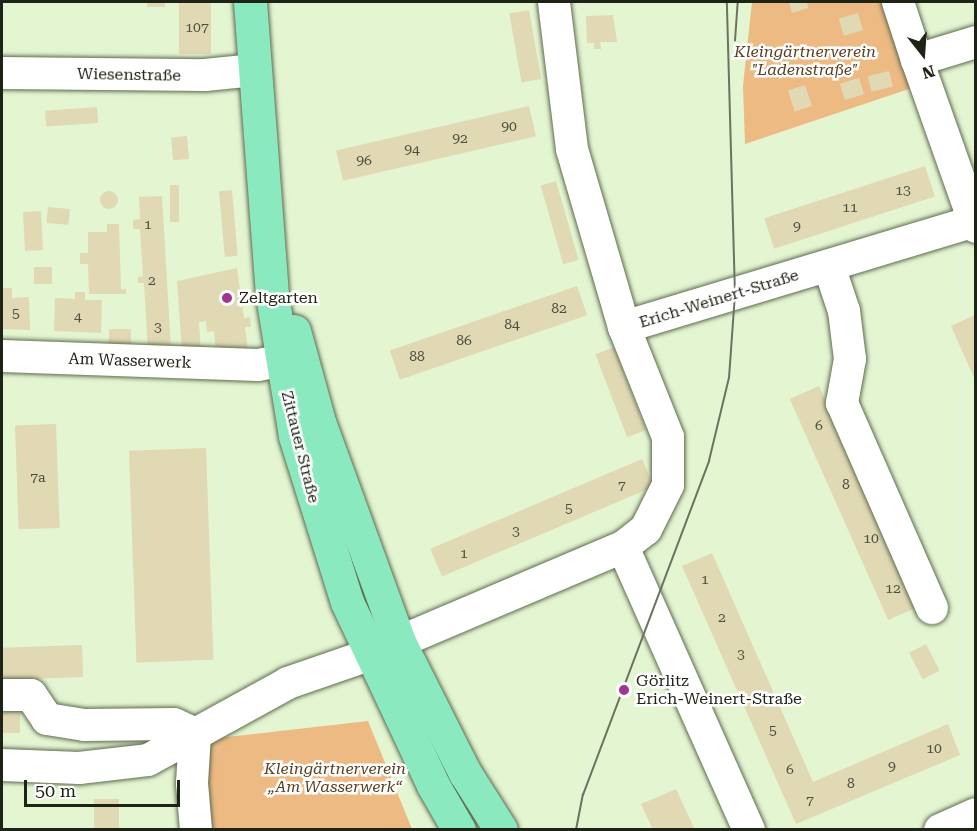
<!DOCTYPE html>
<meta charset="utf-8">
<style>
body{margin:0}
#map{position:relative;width:977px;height:831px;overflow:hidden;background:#e4f5d2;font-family:"Roboto Serif",serif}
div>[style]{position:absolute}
.green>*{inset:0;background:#edba84}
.building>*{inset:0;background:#e0d9b4;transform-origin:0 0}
.round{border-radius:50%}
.roads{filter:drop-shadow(0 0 2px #5e6c4e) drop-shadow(0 0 2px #5e6c4e)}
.minor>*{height:32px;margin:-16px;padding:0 16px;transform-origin:16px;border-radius:16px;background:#fff}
.major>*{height:33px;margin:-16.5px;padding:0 16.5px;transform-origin:16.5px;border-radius:16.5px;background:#8be9c0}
.tram>*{height:1.5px;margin:-0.75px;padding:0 0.75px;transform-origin:0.75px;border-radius:0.75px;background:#6a745f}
.dots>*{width:16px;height:16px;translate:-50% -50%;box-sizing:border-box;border:3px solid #fff;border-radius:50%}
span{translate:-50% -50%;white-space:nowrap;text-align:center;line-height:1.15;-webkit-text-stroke:5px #fff;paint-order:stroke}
.number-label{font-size:14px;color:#4e503e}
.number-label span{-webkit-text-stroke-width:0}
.park-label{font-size:16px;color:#5b3f1f;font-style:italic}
.street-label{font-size:16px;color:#1d2316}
.poi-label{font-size:16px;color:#1d2316}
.left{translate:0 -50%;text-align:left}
.frame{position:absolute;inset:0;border:3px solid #1d2316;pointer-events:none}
.north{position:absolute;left:893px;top:24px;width:60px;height:60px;-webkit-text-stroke:4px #fff;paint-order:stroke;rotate:163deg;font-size:16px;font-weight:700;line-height:24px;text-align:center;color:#1d2316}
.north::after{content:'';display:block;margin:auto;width:21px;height:27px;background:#1d2316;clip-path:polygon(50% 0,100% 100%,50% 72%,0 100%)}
.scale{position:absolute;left:24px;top:780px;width:156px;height:27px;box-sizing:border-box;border:3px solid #1d2316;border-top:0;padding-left:8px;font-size:18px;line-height:21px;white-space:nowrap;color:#1d2316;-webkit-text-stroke:4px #fff;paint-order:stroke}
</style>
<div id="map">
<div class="green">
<i style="clip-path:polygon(752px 2px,883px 2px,912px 88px,745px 144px,743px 86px)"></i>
<i style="clip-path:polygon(368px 721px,412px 829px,204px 829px,199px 758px,218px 738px)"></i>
</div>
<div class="building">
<i style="left:147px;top:2px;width:18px;height:5px"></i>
<i style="left:179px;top:2px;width:32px;height:52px"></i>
<i style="clip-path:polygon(789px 2px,807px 2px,808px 8px,792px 13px)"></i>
<i style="left:529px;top:10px;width:70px;height:20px;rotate:80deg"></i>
<i style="left:858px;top:13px;width:18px;height:20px;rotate:74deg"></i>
<i style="clip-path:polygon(613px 15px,617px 42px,600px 42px,601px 49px,594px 49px,594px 43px,587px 43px,586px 16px)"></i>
<i style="left:889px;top:71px;width:16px;height:22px;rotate:76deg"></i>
<i style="left:859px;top:78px;width:17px;height:20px;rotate:73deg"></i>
<i style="left:805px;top:85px;width:22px;height:18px;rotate:72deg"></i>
<i style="left:529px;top:106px;width:31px;height:198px;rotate:77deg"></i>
<i style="left:97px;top:107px;width:16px;height:52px;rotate:86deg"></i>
<i style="left:187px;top:136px;width:23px;height:16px;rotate:85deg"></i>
<i style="left:925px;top:166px;width:32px;height:169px;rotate:72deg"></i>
<i style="left:556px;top:181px;width:82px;height:16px;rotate:74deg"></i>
<i style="left:170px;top:185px;width:9px;height:37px"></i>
<i style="left:232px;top:190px;width:66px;height:13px;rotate:85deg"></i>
<i class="round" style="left:100px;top:191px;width:18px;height:18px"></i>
<i style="clip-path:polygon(162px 196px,171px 349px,148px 350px,144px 283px,138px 283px,138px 277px,143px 276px,140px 229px,133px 229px,133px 220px,140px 219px,139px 197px)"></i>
<i style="left:48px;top:207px;width:22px;height:16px;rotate:5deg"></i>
<i style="left:41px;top:211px;width:39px;height:18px;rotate:87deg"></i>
<i style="clip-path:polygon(107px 224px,119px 224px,121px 289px,126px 289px,126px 294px,89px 294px,88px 264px,80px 264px,80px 253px,88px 253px,88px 232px,107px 232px)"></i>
<i style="left:34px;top:267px;width:18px;height:17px"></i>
<i style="clip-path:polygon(237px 268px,244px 318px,250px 317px,251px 327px,245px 327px,248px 351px,216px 354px,214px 331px,207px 332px,206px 321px,199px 322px,201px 352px,182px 352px,177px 281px)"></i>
<i style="left:577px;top:286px;width:31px;height:198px;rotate:71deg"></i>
<i style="clip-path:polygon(2px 288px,12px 288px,12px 298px,29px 297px,30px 330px,2px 329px)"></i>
<i style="clip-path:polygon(75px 292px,85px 292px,85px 300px,102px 300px,101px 333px,54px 331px,55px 298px,75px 299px)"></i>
<i style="clip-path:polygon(975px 315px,975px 380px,951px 326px)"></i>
<i style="left:131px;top:329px;width:21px;height:22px;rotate:90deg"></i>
<i style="left:614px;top:347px;width:89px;height:20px;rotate:69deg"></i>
<i style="left:819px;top:386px;width:242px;height:32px;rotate:66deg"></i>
<i style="left:56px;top:424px;width:104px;height:41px;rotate:88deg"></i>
<i style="left:206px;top:448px;width:212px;height:77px;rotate:88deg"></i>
<i style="left:642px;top:459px;width:30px;height:230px;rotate:67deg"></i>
<i style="clip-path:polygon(712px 553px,813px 782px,948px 724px,960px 755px,796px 824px,682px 566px)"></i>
<i style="left:926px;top:644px;width:30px;height:19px;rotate:63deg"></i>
<i style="left:82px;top:645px;width:32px;height:80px;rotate:88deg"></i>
<i style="left:2px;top:707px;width:18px;height:26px"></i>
<i style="clip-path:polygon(676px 789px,695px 830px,653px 830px,641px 804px)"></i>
<i style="left:94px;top:799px;width:25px;height:29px"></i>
</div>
<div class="roads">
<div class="minor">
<i style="left:898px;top:2px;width:61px;rotate:71.9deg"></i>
<i style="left:976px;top:42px;width:62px;rotate:163deg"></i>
<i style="left:917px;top:60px;width:177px;rotate:70.5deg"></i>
<i style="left:2px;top:73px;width:203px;rotate:0.6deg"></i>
<i style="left:205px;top:75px;width:50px;rotate:-5.7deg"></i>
<i style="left:829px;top:266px;width:47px;rotate:71.6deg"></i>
<i style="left:844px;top:311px;width:48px;rotate:82.9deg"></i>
<i style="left:850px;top:359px;width:45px;rotate:100.3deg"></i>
<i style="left:842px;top:403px;width:224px;rotate:66.3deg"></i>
<i style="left:624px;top:327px;width:368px;rotate:-16.8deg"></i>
<i style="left:2px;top:356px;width:256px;rotate:2deg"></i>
<i style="left:258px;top:365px;width:44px;rotate:-10.5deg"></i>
<i style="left:623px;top:547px;width:310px;rotate:66deg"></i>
<i style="left:399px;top:642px;width:243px;rotate:-23deg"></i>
<i style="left:623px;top:547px;width:29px;rotate:-38deg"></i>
<i style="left:646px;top:529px;width:49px;rotate:-63.4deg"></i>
<i style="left:668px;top:485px;width:48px;rotate:-90deg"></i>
<i style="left:668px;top:437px;width:118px;rotate:-111.8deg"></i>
<i style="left:624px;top:327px;width:185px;rotate:-106.3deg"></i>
<i style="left:572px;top:149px;width:148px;rotate:-97deg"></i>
<i style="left:2px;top:695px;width:29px"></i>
<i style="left:31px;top:695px;width:29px;rotate:56deg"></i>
<i style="left:47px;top:719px;width:38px;rotate:9deg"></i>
<i style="left:85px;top:725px;width:89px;rotate:-0.6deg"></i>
<i style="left:174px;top:724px;width:23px;rotate:25deg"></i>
<i style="left:195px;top:734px;width:49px;rotate:93.5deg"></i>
<i style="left:192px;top:783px;width:47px;rotate:85.1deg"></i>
<i style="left:2px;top:765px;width:77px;rotate:2.2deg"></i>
<i style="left:79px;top:768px;width:69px;rotate:-6.6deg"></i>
<i style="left:148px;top:760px;width:160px;rotate:-28.8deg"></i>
<i style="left:288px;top:683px;width:86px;rotate:-19.1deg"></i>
<i style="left:940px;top:830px;width:39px;rotate:-24deg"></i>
</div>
<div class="major">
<i style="left:250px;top:2px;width:294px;rotate:85.7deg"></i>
<i style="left:272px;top:295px;width:143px;rotate:80.7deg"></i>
<i style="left:295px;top:436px;width:174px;rotate:72.6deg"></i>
<i style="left:347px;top:602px;width:202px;rotate:64.8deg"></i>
<i style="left:433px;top:785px;width:52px;rotate:60deg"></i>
<i style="left:294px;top:331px;width:94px;rotate:74.6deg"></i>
<i style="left:319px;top:422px;width:234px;rotate:70deg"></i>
<i style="left:399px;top:642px;width:147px;rotate:63.3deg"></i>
<i style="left:465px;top:773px;width:67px;rotate:57.7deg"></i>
</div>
</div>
<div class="tram">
<i style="left:735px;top:41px;width:39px;rotate:-86deg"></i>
<i style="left:576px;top:830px;width:36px;rotate:-79deg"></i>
<i style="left:583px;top:795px;width:357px;rotate:-69.3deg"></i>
<i style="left:709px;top:461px;width:85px;rotate:-76.5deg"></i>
<i style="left:729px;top:378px;width:83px;rotate:-85.9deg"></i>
<i style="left:735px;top:295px;width:293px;rotate:-91.6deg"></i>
</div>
<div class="dots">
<i style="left:227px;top:298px;background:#a33390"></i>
<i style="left:624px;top:690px;background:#a33390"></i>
</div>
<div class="number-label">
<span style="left:197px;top:27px">107</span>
<span style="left:509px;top:126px">90</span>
<span style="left:460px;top:138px">92</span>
<span style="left:412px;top:149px">94</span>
<span style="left:364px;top:160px">96</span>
<span style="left:903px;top:190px">13</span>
<span style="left:850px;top:207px">11</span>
<span style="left:148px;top:224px">1</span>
<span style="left:797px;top:226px">9</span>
<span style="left:152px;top:280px">2</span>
<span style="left:559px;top:308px">82</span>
<span style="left:16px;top:313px">5</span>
<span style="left:78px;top:316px">4</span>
<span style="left:512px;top:324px">84</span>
<span style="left:158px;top:327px">3</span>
<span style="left:464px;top:340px">86</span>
<span style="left:417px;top:356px">88</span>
<span style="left:819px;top:425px">6</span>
<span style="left:38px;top:477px">7a</span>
<span style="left:846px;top:484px">8</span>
<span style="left:622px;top:485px">7</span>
<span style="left:569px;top:508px">5</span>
<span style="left:516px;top:531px">3</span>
<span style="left:871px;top:538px">10</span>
<span style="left:464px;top:553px">1</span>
<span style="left:705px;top:579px">1</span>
<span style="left:893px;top:588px">12</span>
<span style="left:722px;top:617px">2</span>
<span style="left:741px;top:654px">3</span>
<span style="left:773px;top:730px">5</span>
<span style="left:934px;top:748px">10</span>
<span style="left:892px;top:766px">9</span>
<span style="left:790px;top:769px">6</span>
<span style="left:851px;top:783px">8</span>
<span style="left:810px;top:800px">7</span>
</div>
<div class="park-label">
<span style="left:805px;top:61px">Kleingärtnerverein<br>"Ladenstraße"</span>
<span style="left:335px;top:778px">Kleingärtnerverein<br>„Am Wasserwerk“</span>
</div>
<div class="street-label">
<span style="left:129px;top:75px;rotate:1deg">Wiesenstraße</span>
<span style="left:719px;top:299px;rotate:-17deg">Erich-Weinert-Straße</span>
<span style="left:130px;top:361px;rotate:2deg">Am Wasserwerk</span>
<span style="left:300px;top:447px;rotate:76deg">Zittauer Straße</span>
</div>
<div class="poi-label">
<span class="left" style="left:239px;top:298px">Zeltgarten</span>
<span class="left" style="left:636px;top:690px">Görlitz<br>Erich-Weinert-Straße</span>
</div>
<div class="frame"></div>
<div class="north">N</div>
<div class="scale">50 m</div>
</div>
